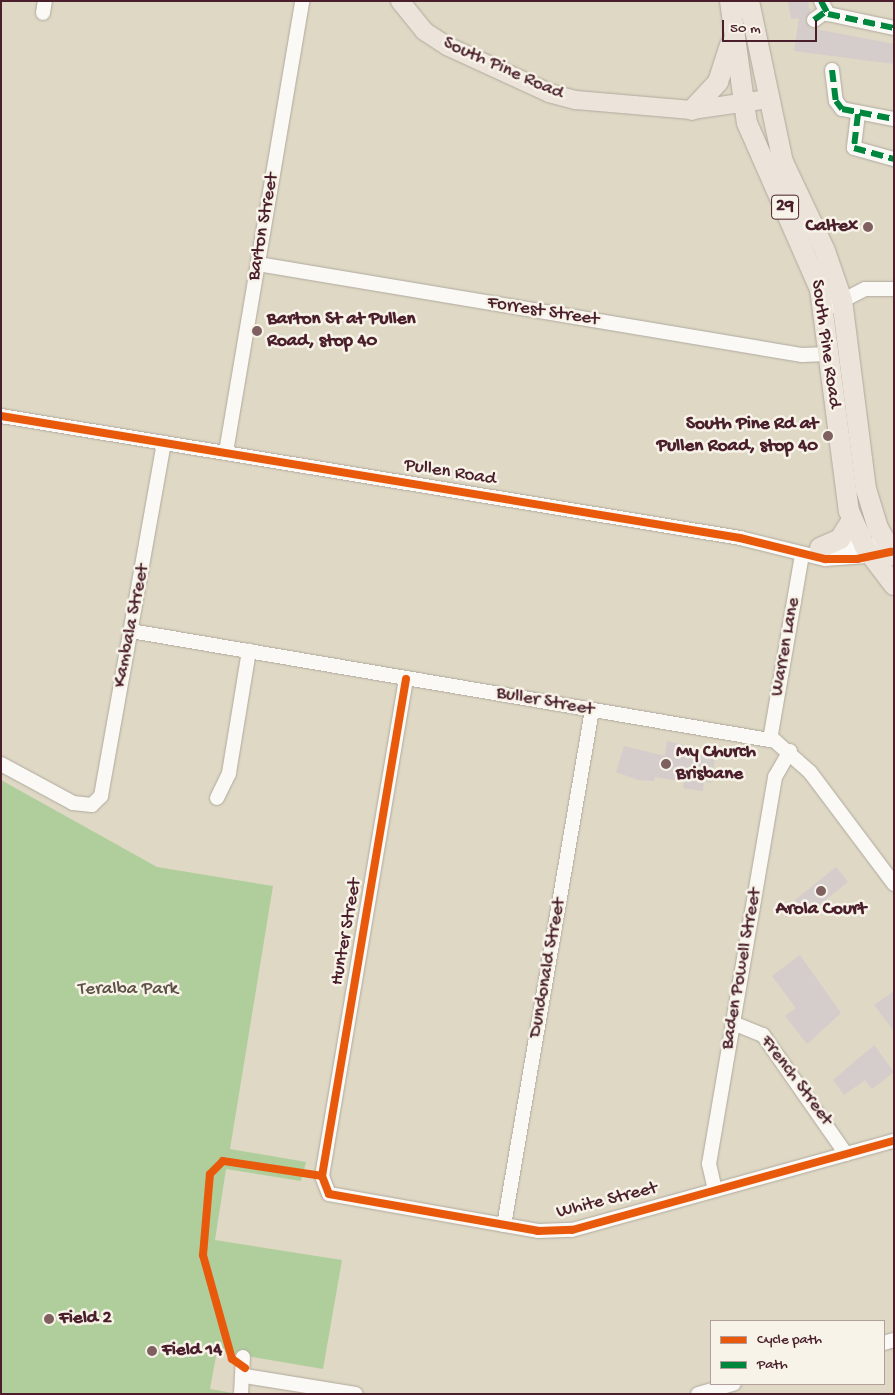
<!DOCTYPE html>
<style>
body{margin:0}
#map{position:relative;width:895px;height:1395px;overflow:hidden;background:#ded8c4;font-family:"Gochi Hand",sans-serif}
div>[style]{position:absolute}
.green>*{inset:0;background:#b0ce9b}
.building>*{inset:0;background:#d5cccc;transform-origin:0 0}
.roads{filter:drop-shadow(0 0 1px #b1a99e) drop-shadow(0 0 1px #b1a99e)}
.minor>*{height:14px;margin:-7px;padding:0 7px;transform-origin:7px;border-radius:7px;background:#faf9f6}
.major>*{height:18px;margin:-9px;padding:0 9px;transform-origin:9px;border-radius:9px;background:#ece4da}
.highway>*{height:20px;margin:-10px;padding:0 10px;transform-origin:10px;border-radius:10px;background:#ece4da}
.quiet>*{height:6px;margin-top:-3px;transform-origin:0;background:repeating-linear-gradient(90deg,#00873e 0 12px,transparent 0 18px)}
.cycleway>*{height:8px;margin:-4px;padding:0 4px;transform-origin:4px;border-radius:4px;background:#e8590c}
.dots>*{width:14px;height:14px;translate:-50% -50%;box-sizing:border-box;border:2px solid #f7f3e8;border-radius:50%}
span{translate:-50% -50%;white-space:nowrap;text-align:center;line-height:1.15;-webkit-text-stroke:5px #f7f3e8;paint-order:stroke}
.shield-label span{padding:1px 4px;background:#f7f3e8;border:1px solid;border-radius:4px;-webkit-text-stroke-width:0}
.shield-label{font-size:18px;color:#4a1f2b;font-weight:700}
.street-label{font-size:19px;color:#4a1f2b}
.poi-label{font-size:19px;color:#4a1f2b;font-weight:700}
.right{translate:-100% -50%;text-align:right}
.left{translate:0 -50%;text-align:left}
.park-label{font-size:19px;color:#5d5143}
.frame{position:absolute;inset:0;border:2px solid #4a1f2b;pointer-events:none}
.legend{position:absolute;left:710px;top:1320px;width:175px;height:65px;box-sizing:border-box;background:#f7f3e8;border:1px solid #b29e9c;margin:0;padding:6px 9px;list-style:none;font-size:15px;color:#4a1f2b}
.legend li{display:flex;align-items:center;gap:10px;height:25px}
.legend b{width:25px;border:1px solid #b29e9c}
.scale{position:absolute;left:722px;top:20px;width:95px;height:22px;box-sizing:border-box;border:2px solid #4a1f2b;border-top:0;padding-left:6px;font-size:15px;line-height:18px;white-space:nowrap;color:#4a1f2b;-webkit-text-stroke:4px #f7f3e8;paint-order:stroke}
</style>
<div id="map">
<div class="green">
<i style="clip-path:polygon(1px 780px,157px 867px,273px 886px,230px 1149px,306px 1162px,301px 1181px,226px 1169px,215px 1240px,342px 1260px,323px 1369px,217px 1351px,210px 1389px,238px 1394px,1px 1394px)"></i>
</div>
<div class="building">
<i style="clip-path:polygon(808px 1px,810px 12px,805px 20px,810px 28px,894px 44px,894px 64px,794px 51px,799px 18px,791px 19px,788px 2px)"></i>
<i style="clip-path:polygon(667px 741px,716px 753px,711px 783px,704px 782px,703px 791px,683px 788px,684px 782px,655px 777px,654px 781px,638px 780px,616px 772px,624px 746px,665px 756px)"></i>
<i style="left:836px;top:867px;width:19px;height:54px;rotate:51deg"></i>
<i style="clip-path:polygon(800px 955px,841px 1013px,807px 1044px,785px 1016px,796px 1008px,772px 976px)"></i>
<i style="clip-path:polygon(894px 991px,894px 1031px,874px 1005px)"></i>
<i style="clip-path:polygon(874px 1045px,894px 1072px,872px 1089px,865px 1080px,844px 1095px,833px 1080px)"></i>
</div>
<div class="roads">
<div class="minor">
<i style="left:821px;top:1px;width:15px;rotate:62deg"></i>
<i style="left:828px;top:14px;width:67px;rotate:12deg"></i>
<i style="left:43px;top:13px;width:12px;rotate:-81deg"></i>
<i style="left:814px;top:20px;width:14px;rotate:-36deg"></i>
<i style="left:832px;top:70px;width:31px;rotate:83deg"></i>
<i style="left:836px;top:101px;width:10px;rotate:53deg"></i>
<i style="left:842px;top:109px;width:53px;rotate:10.9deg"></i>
<i style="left:858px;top:114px;width:34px;rotate:97deg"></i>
<i style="left:854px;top:148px;width:41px;rotate:15.4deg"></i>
<i style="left:258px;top:264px;width:552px;rotate:9.5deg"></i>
<i style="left:802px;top:355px;width:26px;rotate:-2deg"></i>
<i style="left:824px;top:310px;width:46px;rotate:-27.1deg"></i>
<i style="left:865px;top:289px;width:29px"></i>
<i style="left:1px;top:416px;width:749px;rotate:9.37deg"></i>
<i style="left:740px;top:538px;width:88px;rotate:13.9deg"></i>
<i style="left:825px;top:559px;width:55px;rotate:-4.2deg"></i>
<i style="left:226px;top:452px;width:457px;rotate:-80.4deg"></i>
<i style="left:821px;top:549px;width:51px;rotate:-4.5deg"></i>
<i style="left:131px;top:631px;width:653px;rotate:9.69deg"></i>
<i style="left:775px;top:741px;width:47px;rotate:41.5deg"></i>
<i style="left:810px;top:772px;width:140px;rotate:53.1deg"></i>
<i style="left:406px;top:679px;width:504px;rotate:99.59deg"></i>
<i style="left:322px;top:1176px;width:19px;rotate:69deg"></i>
<i style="left:329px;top:1194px;width:212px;rotate:10deg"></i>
<i style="left:538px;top:1231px;width:34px;rotate:-2deg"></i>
<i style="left:572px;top:1230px;width:334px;rotate:-15.5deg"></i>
<i style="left:770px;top:740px;width:188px;rotate:-80.2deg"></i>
<i style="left:1px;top:764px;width:82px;rotate:28.4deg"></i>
<i style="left:73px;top:803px;width:19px;rotate:6deg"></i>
<i style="left:92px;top:805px;width:13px;rotate:-45deg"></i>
<i style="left:101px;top:796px;width:359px;rotate:-79.9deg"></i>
<i style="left:217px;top:798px;width:28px;rotate:-64deg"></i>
<i style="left:229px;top:773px;width:124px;rotate:-80.7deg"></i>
<i style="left:733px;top:1023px;width:32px;rotate:22deg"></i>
<i style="left:763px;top:1035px;width:145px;rotate:55.1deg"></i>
<i style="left:715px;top:1190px;width:27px;rotate:-103deg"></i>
<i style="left:709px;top:1164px;width:143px;rotate:-80.3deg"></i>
<i style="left:733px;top:1023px;width:250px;rotate:-80.3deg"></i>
<i style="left:775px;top:777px;width:30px;rotate:-60deg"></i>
<i style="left:504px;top:1225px;width:522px;rotate:-80.3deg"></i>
<i style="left:884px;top:1343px;width:10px;rotate:-17deg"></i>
<i style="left:245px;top:1376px;width:112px;rotate:9.2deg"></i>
<i style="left:241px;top:1394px;width:37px;rotate:-87deg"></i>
<i style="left:698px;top:1394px;width:37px;rotate:-16deg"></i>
</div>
<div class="major">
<i style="left:400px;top:1px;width:38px;rotate:51deg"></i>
<i style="left:424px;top:31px;width:27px;rotate:33deg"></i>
<i style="left:447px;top:46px;width:112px;rotate:24.7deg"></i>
<i style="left:549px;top:93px;width:28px;rotate:15deg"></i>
<i style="left:576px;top:100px;width:116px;rotate:4.9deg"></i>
<i style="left:692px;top:110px;width:77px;rotate:-8.2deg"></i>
</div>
<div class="highway">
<i style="left:730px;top:1px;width:123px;rotate:82.1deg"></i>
<i style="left:747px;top:123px;width:181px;rotate:66.3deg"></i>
<i style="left:820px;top:289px;width:224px;rotate:82.6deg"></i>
<i style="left:849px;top:511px;width:39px;rotate:66deg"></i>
<i style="left:865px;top:547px;width:48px;rotate:52.7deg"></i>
<i style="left:749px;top:1px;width:165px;rotate:78.1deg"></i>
<i style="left:783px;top:162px;width:98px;rotate:64.7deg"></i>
<i style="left:825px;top:251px;width:52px;rotate:70.9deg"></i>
<i style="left:842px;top:300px;width:191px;rotate:82.8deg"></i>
<i style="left:866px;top:489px;width:41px;rotate:72.9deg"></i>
<i style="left:878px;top:528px;width:32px;rotate:60deg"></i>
<i style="left:692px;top:110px;width:38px;rotate:-47deg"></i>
<i style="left:718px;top:82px;width:39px;rotate:-72deg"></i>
<i style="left:820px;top:548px;width:22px;rotate:-24deg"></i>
<i style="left:840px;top:539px;width:22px;rotate:-58deg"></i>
</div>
</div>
<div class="quiet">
<i style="left:821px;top:1px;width:15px;rotate:62deg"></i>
<i style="left:828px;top:14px;width:67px;rotate:12deg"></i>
<i style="left:814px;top:20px;width:14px;rotate:-36deg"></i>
<i style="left:832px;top:70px;width:31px;rotate:83deg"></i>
<i style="left:836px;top:101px;width:10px;rotate:53deg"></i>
<i style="left:842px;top:109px;width:53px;rotate:10.9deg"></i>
<i style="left:858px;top:114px;width:34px;rotate:97deg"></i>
<i style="left:854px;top:148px;width:41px;rotate:15.4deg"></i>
</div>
<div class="cycleway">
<i style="left:1px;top:416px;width:749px;rotate:9.37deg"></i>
<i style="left:740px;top:538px;width:88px;rotate:13.9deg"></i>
<i style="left:825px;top:559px;width:32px"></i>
<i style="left:857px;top:559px;width:35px;rotate:-12deg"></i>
<i style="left:406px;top:679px;width:504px;rotate:99.59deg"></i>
<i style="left:322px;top:1176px;width:19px;rotate:69deg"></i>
<i style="left:329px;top:1194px;width:212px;rotate:10deg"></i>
<i style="left:538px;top:1231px;width:34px;rotate:-2deg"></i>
<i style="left:572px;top:1230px;width:334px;rotate:-15.5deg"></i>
<i style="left:245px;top:1368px;width:16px;rotate:-145deg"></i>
<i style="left:232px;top:1359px;width:108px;rotate:-105.6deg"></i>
<i style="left:203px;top:1255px;width:81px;rotate:-85.1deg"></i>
<i style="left:210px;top:1174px;width:18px;rotate:-45deg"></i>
<i style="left:223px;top:1161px;width:100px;rotate:8.6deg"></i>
</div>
<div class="dots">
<i style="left:868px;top:227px;background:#7e6061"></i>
<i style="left:257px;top:331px;background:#7e6061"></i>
<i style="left:828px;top:436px;background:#7e6061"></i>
<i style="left:666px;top:764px;background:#7e6061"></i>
<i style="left:821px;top:891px;background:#7e6061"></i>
<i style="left:49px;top:1319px;background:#7e6061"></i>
<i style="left:152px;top:1351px;background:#7e6061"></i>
</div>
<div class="shield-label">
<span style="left:785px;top:207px">29</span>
</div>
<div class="street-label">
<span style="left:503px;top:69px;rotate:24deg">South Pine Road</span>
<span style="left:264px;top:227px;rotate:-80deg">Barton Street</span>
<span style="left:543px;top:312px;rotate:9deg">Forrest Street</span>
<span style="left:825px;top:344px;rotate:82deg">South Pine Road</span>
<span style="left:450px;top:473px;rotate:9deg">Pullen Road</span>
<span style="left:132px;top:626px;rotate:-79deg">Kambala Street</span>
<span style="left:786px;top:647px;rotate:-80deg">Warren Lane</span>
<span style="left:545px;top:702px;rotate:10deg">Buller Street</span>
<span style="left:347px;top:932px;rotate:-80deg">Hunter Street</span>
<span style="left:548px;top:968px;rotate:-80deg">Dundonald Street</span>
<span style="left:742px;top:969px;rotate:-80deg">Baden Powell Street</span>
<span style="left:796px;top:1081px;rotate:53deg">French Street</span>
<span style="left:607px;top:1201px;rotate:-14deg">White Street</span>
</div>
<div class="poi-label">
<span class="right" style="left:858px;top:227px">Caltex</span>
<span class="left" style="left:267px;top:331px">Barton St at Pullen<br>Road, stop 40</span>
<span class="right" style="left:818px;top:436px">South Pine Rd at<br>Pullen Road, stop 40</span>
<span class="left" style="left:676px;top:764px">My Church<br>Brisbane</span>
<span style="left:821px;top:910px">Arola Court</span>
<span class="left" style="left:59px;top:1319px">Field 2</span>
<span class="left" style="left:162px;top:1351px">Field 14</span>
</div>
<div class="park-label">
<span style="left:128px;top:990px">Teralba Park</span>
</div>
<div class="frame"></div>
<ul class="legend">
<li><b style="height:6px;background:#e8590c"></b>Cycle path</li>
<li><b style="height:6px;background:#00873e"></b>Path</li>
</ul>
<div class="scale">50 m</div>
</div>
